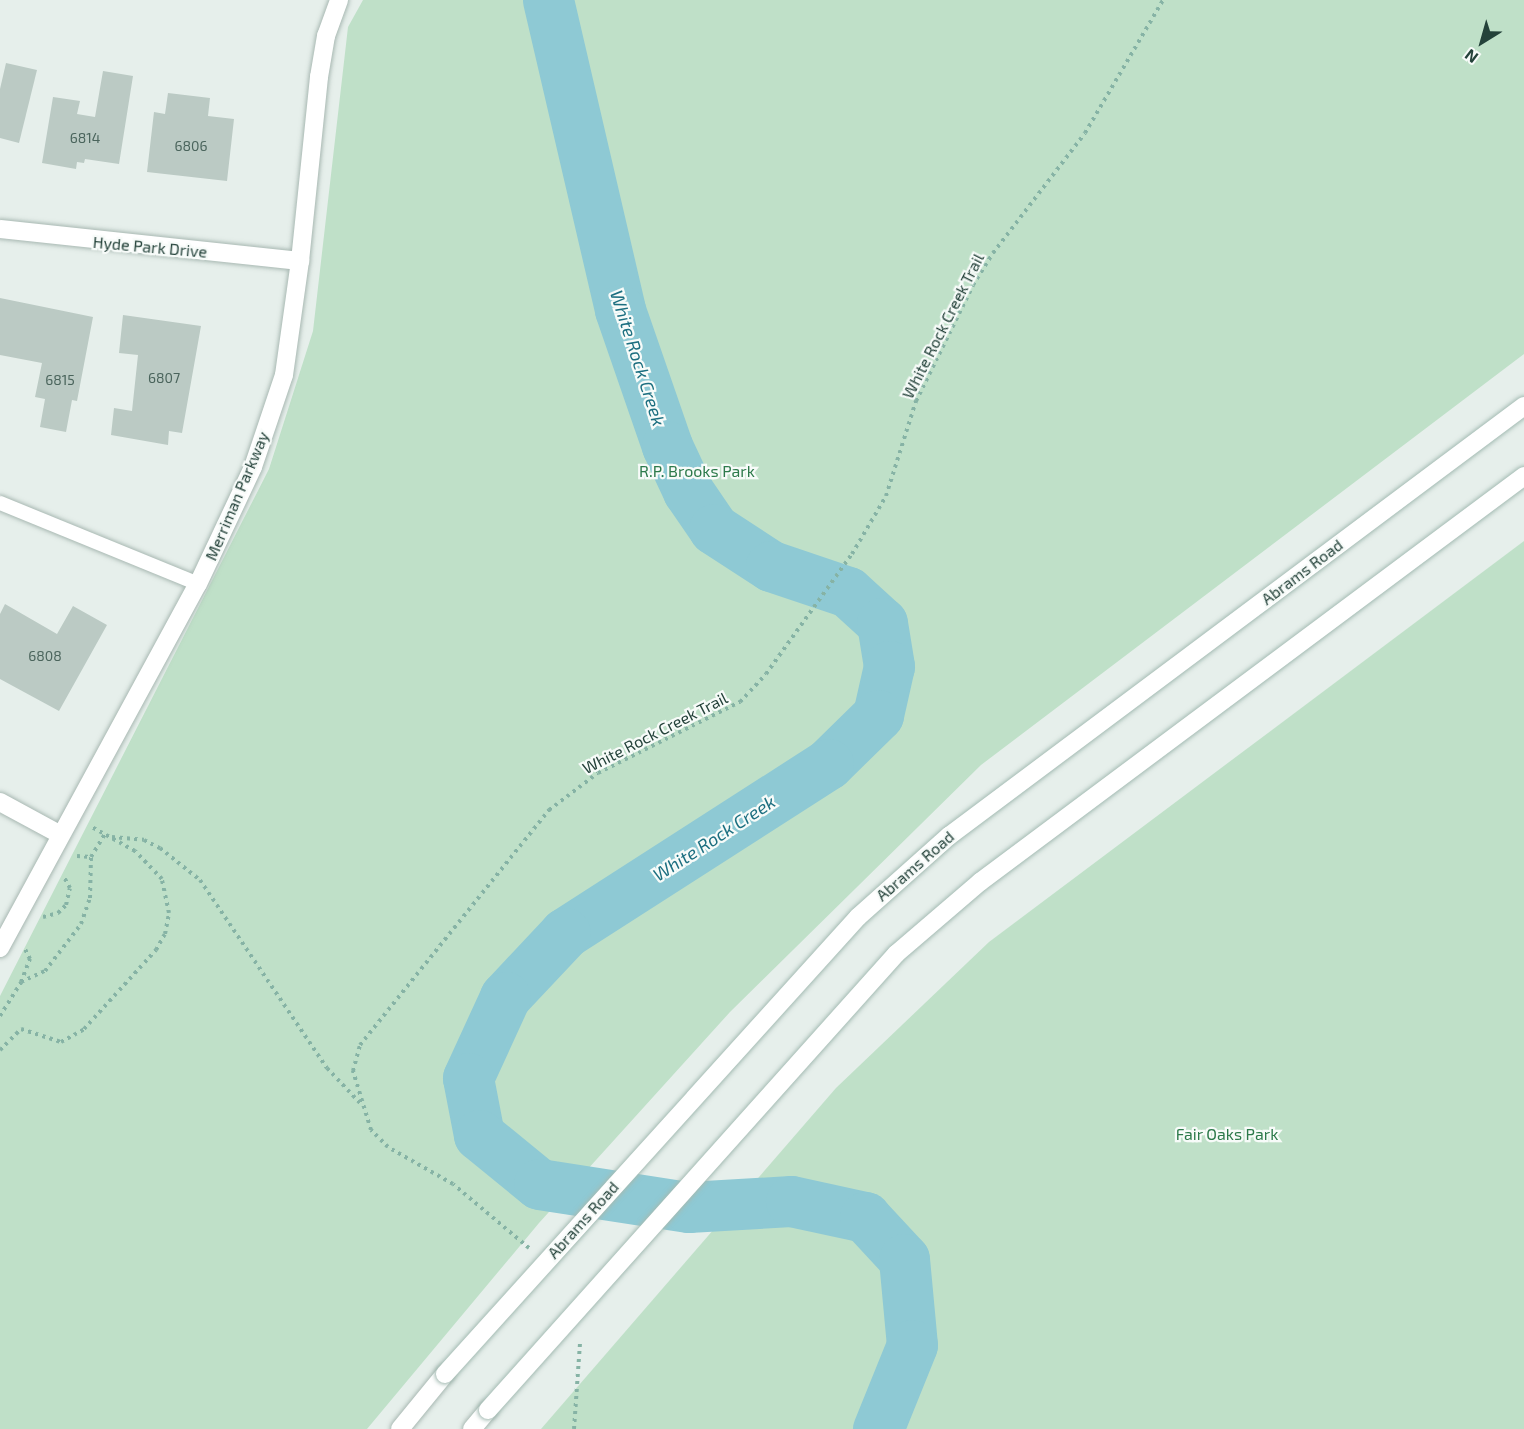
<!DOCTYPE html>
<style>
body{margin:0}
#map{position:relative;width:1524px;height:1429px;overflow:hidden;background:#e6efeb;font-family:"Exo 2",sans-serif}
div>[style]{position:absolute}
.green>*{inset:0;background:#bfe0c8}
.river>*{height:51px;margin:-25.5px;padding:0 25.5px;transform-origin:25.5px;border-radius:25.5px;background:#8ec9d4}
.building>*{inset:0;background:#bbcac4}
.path>*{height:4px;margin-top:-2px;transform-origin:0;background:repeating-linear-gradient(90deg,#86b3a5 0 3px,transparent 0 7.5px)}
.roads{filter:drop-shadow(0 0 2px #a8b8b2) drop-shadow(0 0 2px #a8b8b2)}
.service>*{height:14px;margin:-7px;padding:0 7px;transform-origin:7px;border-radius:7px;background:#fff}
.minor>*{height:18px;margin:-9px;padding:0 9px;transform-origin:9px;border-radius:9px;background:#fff}
.secondary>*{height:18px;margin:-9px;padding:0 9px;transform-origin:9px;border-radius:9px;background:#fff}
.bridges{filter:drop-shadow(0 0 2px #a4bbb3) drop-shadow(0 0 2px #a4bbb3)}
.secondary-bridge>*{height:18px;margin:-9px;padding:0 9px;transform-origin:9px;border-radius:9px;background:#fff}
span{translate:-50% -50%;white-space:nowrap;text-align:center;line-height:1.15;-webkit-text-stroke:4.5px #f7fbf9;paint-order:stroke}
.number-label{font-size:14px;color:#4a645c}
.number-label span{-webkit-text-stroke-width:0}
.street-label{font-size:16px;color:#24423a}
.park-label{font-size:16px;color:#2d7a4b}
.water-label{font-size:18px;color:#1c6f80;font-style:italic}
.north{position:absolute;left:1452px;top:12px;width:60px;height:60px;-webkit-text-stroke:4px #f7fbf9;paint-order:stroke;rotate:217deg;font-size:16px;font-weight:700;line-height:24px;text-align:center;color:#24423a}
.north::after{content:'';display:block;margin:auto;width:21px;height:27px;background:#24423a;clip-path:polygon(50% 0,100% 100%,50% 72%,0 100%)}
</style>
<div id="map">
<div class="green">
<i style="clip-path:polygon(363px 0,1524px 0,1524px 354px,981px 765px,730px 1012px,539px 1223px,367px 1429px,0 1429px,0 996px,269px 469px,313px 331px,348px 27px)"></i>
<i style="clip-path:polygon(1524px 541px,1524px 1429px,541px 1429px,836px 1088px,989px 942px)"></i>
</div>
<div class="river">
<i style="left:548px;top:0;width:318px;rotate:76.9deg"></i>
<i style="left:620px;top:310px;width:144px;rotate:70.9deg"></i>
<i style="left:667px;top:446px;width:50px;rotate:65deg"></i>
<i style="left:688px;top:491px;width:46px;rotate:55.6deg"></i>
<i style="left:714px;top:529px;width:68px;rotate:33deg"></i>
<i style="left:771px;top:566px;width:81px;rotate:18.7deg"></i>
<i style="left:848px;top:592px;width:46px;rotate:42.4deg"></i>
<i style="left:882px;top:623px;width:44px;rotate:80.8deg"></i>
<i style="left:889px;top:666px;width:50px;rotate:102.7deg"></i>
<i style="left:878px;top:715px;width:70px;rotate:135.6deg"></i>
<i style="left:828px;top:764px;width:313px;rotate:147.3deg"></i>
<i style="left:565px;top:933px;width:88px;rotate:133.2deg"></i>
<i style="left:505px;top:997px;width:89px;rotate:114.6deg"></i>
<i style="left:468px;top:1078px;width:58px;rotate:79.1deg"></i>
<i style="left:479px;top:1135px;width:77px;rotate:39.2deg"></i>
<i style="left:539px;top:1184px;width:151px;rotate:8.8deg"></i>
<i style="left:688px;top:1207px;width:103px;rotate:-3.3deg"></i>
<i style="left:791px;top:1201px;width:76px;rotate:12.2deg"></i>
<i style="left:865px;top:1217px;width:57px;rotate:47.1deg"></i>
<i style="left:904px;top:1259px;width:86px;rotate:84.7deg"></i>
<i style="left:912px;top:1345px;width:91px;rotate:112deg"></i>
</div>
<div class="building">
<i style="clip-path:polygon(6px 63px,37px 70px,19px 143px,0 138px,0 89px)"></i>
<i style="clip-path:polygon(103px 71px,133px 76px,119px 164px,85px 159px,84px 163px,77px 162px,76px 169px,42px 163px,53px 97px,80px 101px,77px 114px,95px 117px)"></i>
<i style="clip-path:polygon(168px 93px,210px 98px,208px 116px,234px 119px,227px 181px,147px 172px,154px 112px,165px 114px)"></i>
<i style="clip-path:polygon(0 298px,93px 317px,77px 401px,72px 400px,66px 432px,40px 427px,45px 399px,35px 397px,42px 363px,0 355px)"></i>
<i style="clip-path:polygon(123px 315px,201px 326px,182px 433px,169px 431px,168px 445px,111px 435px,114px 408px,132px 411px,138px 355px,119px 353px)"></i>
<i style="clip-path:polygon(5px 604px,57px 634px,73px 606px,107px 625px,59px 711px,0 679px,0 614px)"></i>
</div>
<div class="path">
<i style="left:112px;top:837px;width:32px;rotate:5deg"></i>
<i style="left:144px;top:840px;width:18px;rotate:27deg"></i>
<i style="left:160px;top:848px;width:51px;rotate:38.7deg"></i>
<i style="left:200px;top:880px;width:227px;rotate:56deg"></i>
<i style="left:327px;top:1068px;width:48px;rotate:46.7deg"></i>
<i style="left:77px;top:856px;width:14px;rotate:4deg"></i>
<i style="left:43px;top:917px;width:16px;rotate:-15deg"></i>
<i style="left:58px;top:913px;width:11px;rotate:-45deg"></i>
<i style="left:66px;top:905px;width:17px;rotate:-77deg"></i>
<i style="left:70px;top:888px;width:13px;rotate:-119deg"></i>
<i style="left:21px;top:982px;width:25px;rotate:-69deg"></i>
<i style="left:30px;top:959px;width:11px;rotate:-117deg"></i>
<i style="left:0;top:1016px;width:40px;rotate:-58deg"></i>
<i style="left:21px;top:982px;width:26px;rotate:-25deg"></i>
<i style="left:45px;top:971px;width:59px;rotate:-52.5deg"></i>
<i style="left:81px;top:924px;width:28px;rotate:-71deg"></i>
<i style="left:90px;top:898px;width:41px;rotate:-88.6deg"></i>
<i style="left:91px;top:857px;width:27px;rotate:-59deg"></i>
<i style="left:0;top:1050px;width:30px;rotate:-45deg"></i>
<i style="left:21px;top:1029px;width:42px;rotate:18deg"></i>
<i style="left:61px;top:1042px;width:26px;rotate:-29deg"></i>
<i style="left:84px;top:1029px;width:107px;rotate:-47.7deg"></i>
<i style="left:156px;top:950px;width:18px;rotate:-61deg"></i>
<i style="left:165px;top:934px;width:21px;rotate:-79deg"></i>
<i style="left:169px;top:913px;width:35px;rotate:-102deg"></i>
<i style="left:162px;top:879px;width:39px;rotate:-134deg"></i>
<i style="left:135px;top:851px;width:51px;rotate:-150.9deg"></i>
<i style="left:529px;top:1248px;width:99px;rotate:-139.9deg"></i>
<i style="left:453px;top:1184px;width:75px;rotate:-150.4deg"></i>
<i style="left:388px;top:1147px;width:24px;rotate:-135deg"></i>
<i style="left:371px;top:1130px;width:62px;rotate:-107deg"></i>
<i style="left:353px;top:1071px;width:27px;rotate:-75deg"></i>
<i style="left:360px;top:1045px;width:302px;rotate:-51.2deg"></i>
<i style="left:549px;top:810px;width:61px;rotate:-37.1deg"></i>
<i style="left:598px;top:773px;width:159px;rotate:-26.6deg"></i>
<i style="left:740px;top:702px;width:38px;rotate:-47deg"></i>
<i style="left:766px;top:674px;width:148px;rotate:-54.4deg"></i>
<i style="left:852px;top:554px;width:67px;rotate:-59.6deg"></i>
<i style="left:886px;top:496px;width:100px;rotate:-72.5deg"></i>
<i style="left:916px;top:401px;width:129px;rotate:-63.8deg"></i>
<i style="left:973px;top:285px;width:38px;rotate:-58deg"></i>
<i style="left:993px;top:253px;width:151px;rotate:-52.5deg"></i>
<i style="left:1085px;top:133px;width:154px;rotate:-59.6deg"></i>
<i style="left:574px;top:1429px;width:86px;rotate:-86deg"></i>
</div>
<div class="roads">
<div class="service">
<i style="left:0;top:503px;width:214px;rotate:22.2deg"></i>
</div>
<div class="minor">
<i style="left:0;top:229px;width:302px;rotate:6.1deg"></i>
<i style="left:0;top:802px;width:69px;rotate:28.4deg"></i>
<i style="left:0;top:948px;width:414px;rotate:-61.5deg"></i>
<i style="left:198px;top:584px;width:129px;rotate:-64.8deg"></i>
<i style="left:253px;top:467px;width:97px;rotate:-71.4deg"></i>
<i style="left:284px;top:375px;width:115px;rotate:-82deg"></i>
<i style="left:300px;top:261px;width:185px;rotate:-84.1deg"></i>
<i style="left:319px;top:77px;width:42px;rotate:-80.3deg"></i>
<i style="left:326px;top:36px;width:38px;rotate:-70deg"></i>
</div>
<div class="secondary">
<i style="left:400px;top:1429px;width:71px;rotate:-50.7deg"></i>
<i style="left:472px;top:1429px;width:25px;rotate:-50deg"></i>
</div>
</div>
<div class="bridges">
<div class="secondary-bridge">
<i style="left:445px;top:1374px;width:616px;rotate:-47.9deg"></i>
<i style="left:858px;top:917px;width:122px;rotate:-41.7deg"></i>
<i style="left:949px;top:836px;width:718px;rotate:-36.79deg"></i>
<i style="left:488px;top:1410px;width:612px;rotate:-48.18deg"></i>
<i style="left:896px;top:954px;width:111px;rotate:-40.6deg"></i>
<i style="left:980px;top:882px;width:679px;rotate:-36.73deg"></i>
</div>
</div>
<div class="number-label">
<span style="left:85px;top:138px">6814</span>
<span style="left:191px;top:146px">6806</span>
<span style="left:164px;top:378px">6807</span>
<span style="left:60px;top:380px">6815</span>
<span style="left:45px;top:656px">6808</span>
</div>
<div class="street-label">
<span style="left:150px;top:247px;rotate:5deg">Hyde Park Drive</span>
<span style="left:943px;top:326px;rotate:-63deg">White Rock Creek Trail</span>
<span style="left:237px;top:496px;rotate:-67deg">Merriman Parkway</span>
<span style="left:1302px;top:572px;rotate:-37deg">Abrams Road</span>
<span style="left:655px;top:733px;rotate:-27deg">White Rock Creek Trail</span>
<span style="left:915px;top:866px;rotate:-41deg">Abrams Road</span>
<span style="left:583px;top:1220px;rotate:-48deg">Abrams Road</span>
</div>
<div class="park-label">
<span style="left:697px;top:471px">R.P. Brooks Park</span>
<span style="left:1227px;top:1134px">Fair Oaks Park</span>
</div>
<div class="water-label">
<span style="left:638px;top:358px;rotate:72deg">White Rock Creek</span>
<span style="left:714px;top:838px;rotate:-33deg">White Rock Creek</span>
</div>
<div class="north">N</div>
</div>
